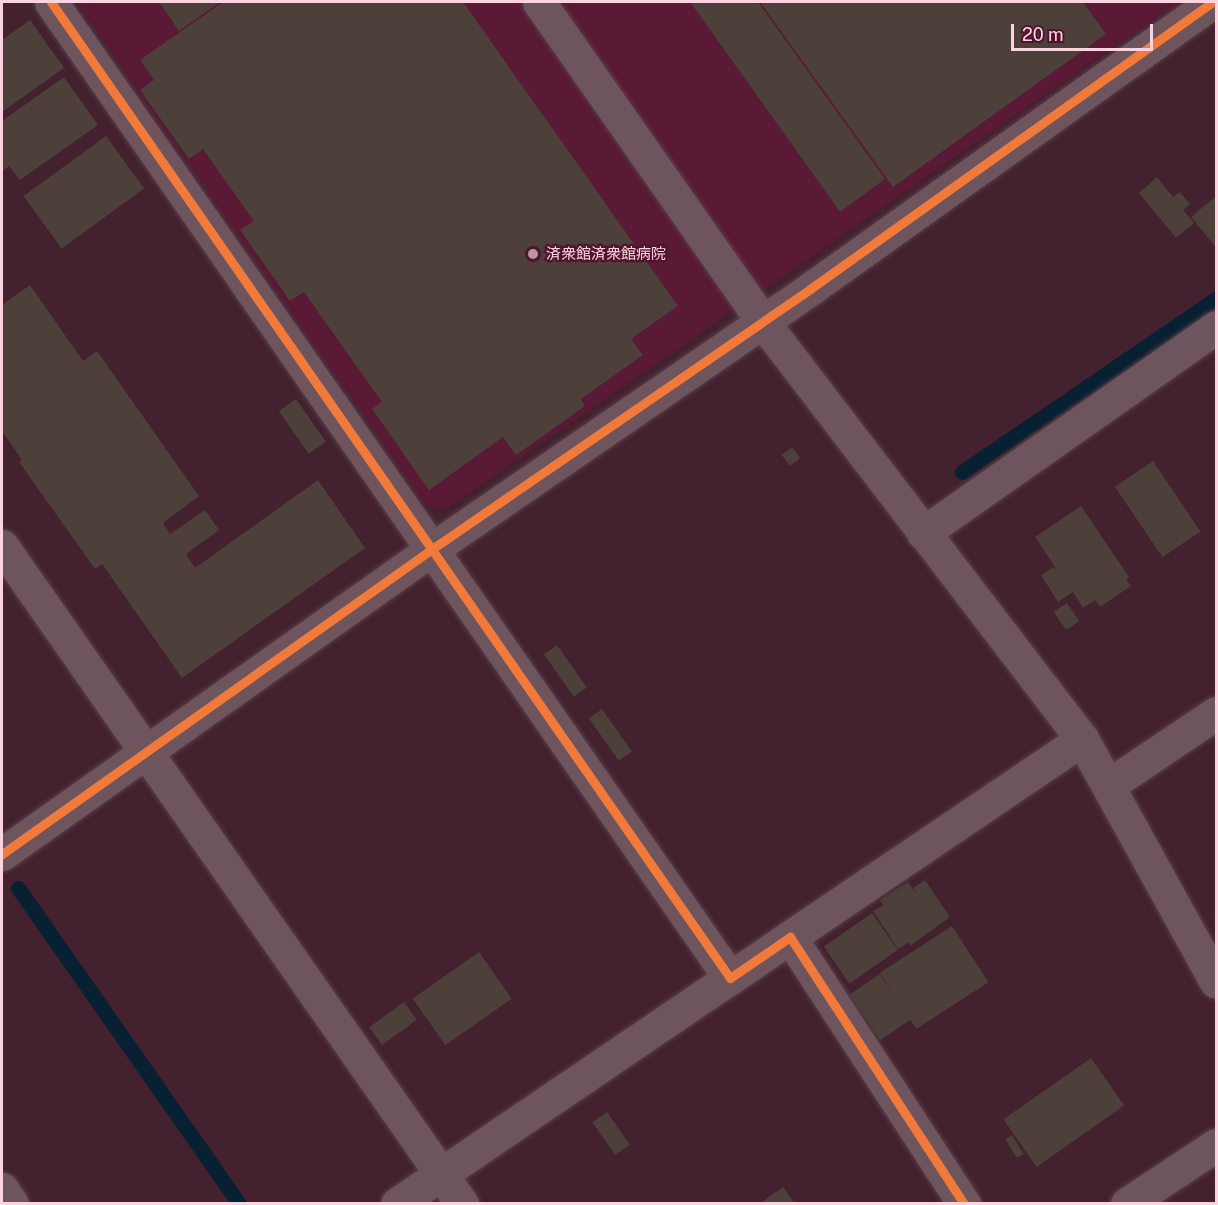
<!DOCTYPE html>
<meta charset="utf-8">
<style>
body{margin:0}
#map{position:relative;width:1218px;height:1205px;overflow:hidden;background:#43212f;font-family:"Public Sans","Noto Sans JP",sans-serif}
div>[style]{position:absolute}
.built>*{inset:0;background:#5a1935}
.stream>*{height:15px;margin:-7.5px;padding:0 7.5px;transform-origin:7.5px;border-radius:7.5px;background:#072032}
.building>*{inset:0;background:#4d3f39;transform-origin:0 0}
.roads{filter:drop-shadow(0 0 2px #593e48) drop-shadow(0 0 2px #593e48)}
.minor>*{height:33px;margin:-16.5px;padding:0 16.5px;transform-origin:16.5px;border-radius:16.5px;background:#6e545d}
.cycleway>*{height:9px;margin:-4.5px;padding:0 4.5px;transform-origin:4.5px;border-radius:4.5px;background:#f17a3a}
.dots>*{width:16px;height:16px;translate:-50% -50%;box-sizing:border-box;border:3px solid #51132d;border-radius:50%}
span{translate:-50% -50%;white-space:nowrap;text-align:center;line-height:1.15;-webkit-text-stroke:4.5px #51132d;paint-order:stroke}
.poi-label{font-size:15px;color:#fcd4e0}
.left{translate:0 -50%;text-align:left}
.frame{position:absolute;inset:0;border:3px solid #fcd4e0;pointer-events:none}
.scale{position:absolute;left:1011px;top:24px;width:142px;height:27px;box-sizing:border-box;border:3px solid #fcd4e0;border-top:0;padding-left:8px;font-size:18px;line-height:21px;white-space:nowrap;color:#fcd4e0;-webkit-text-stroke:4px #51132d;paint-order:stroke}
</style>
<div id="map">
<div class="built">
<i style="clip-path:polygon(76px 2px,1179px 2px,446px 509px,426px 506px)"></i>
</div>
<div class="stream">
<i style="left:962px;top:472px;width:307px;rotate:-34.3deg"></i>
<i style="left:18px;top:888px;width:386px;rotate:55deg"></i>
</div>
<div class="building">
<i style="clip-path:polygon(159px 2px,220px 2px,179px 31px)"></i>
<i style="clip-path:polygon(223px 2px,463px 2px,678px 306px,631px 339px,643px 355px,581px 399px,585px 406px,516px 455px,503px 437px,429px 490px,372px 409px,382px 402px,304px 292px,290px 301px,240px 230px,254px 221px,203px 149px,189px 159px,140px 90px,154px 80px,140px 60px)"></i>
<i style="clip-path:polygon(690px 2px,758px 2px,885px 179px,840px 212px)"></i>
<i style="clip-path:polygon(760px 2px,1083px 2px,1106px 34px,893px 187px)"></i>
<i style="clip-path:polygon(30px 20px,64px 68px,2px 112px,2px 40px)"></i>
<i style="clip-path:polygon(64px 77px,98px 125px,20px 180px,9px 166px,2px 172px,2px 121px)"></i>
<i style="left:106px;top:136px;width:65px;height:102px;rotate:54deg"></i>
<i style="clip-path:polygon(1157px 177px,1173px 197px,1180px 192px,1190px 204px,1183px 210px,1194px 223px,1176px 238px,1139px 193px)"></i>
<i style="clip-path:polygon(1216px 196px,1216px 244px,1215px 246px,1191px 217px)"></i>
<i style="clip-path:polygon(30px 285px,83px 361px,97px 351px,199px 496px,163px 523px,170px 534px,205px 510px,219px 530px,186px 554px,195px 568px,318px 480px,365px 548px,182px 678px,102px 564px,95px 569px,19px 462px,22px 460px,2px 431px,2px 305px)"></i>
<i style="left:296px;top:399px;width:52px;height:21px;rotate:55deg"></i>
<i style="left:792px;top:447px;width:14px;height:13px;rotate:54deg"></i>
<i style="left:1153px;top:461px;width:85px;height:46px;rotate:56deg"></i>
<i style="clip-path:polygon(1081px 506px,1129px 577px,1126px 579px,1131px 586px,1100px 607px,1095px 600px,1083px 608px,1073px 592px,1058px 602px,1041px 575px,1054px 567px,1059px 573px,1035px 537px)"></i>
<i style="left:1067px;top:603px;width:22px;height:16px;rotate:56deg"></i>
<i style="left:557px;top:645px;width:52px;height:16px;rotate:55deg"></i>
<i style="left:602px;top:709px;width:52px;height:16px;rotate:55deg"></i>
<i style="clip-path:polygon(925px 880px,950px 917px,910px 946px,909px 942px,898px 949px,873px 911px,883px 905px,880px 900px,908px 882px,917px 895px,913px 888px)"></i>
<i style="left:872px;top:913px;width:45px;height:59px;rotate:55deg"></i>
<i style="left:952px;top:926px;width:67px;height:86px;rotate:57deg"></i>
<i style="left:479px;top:952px;width:57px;height:81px;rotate:55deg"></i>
<i style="left:880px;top:974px;width:55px;height:37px;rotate:56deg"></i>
<i style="left:404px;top:1002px;width:22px;height:43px;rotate:54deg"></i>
<i style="left:1091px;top:1058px;width:58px;height:107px;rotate:55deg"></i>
<i style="left:607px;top:1112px;width:40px;height:18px;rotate:55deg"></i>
<i style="left:1012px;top:1135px;width:22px;height:8px;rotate:58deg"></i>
<i style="clip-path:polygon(783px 1187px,795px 1204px,759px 1204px)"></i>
</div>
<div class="roads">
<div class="minor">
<i style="left:51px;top:2px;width:1189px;rotate:55.17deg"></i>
<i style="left:730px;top:978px;width:73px;rotate:-34.3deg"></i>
<i style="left:790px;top:937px;width:319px;rotate:56.9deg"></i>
<i style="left:539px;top:2px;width:391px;rotate:55deg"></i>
<i style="left:763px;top:322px;width:525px;rotate:52.58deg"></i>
<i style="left:1082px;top:739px;width:277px;rotate:61.1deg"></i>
<i style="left:923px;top:533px;width:358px;rotate:-35.1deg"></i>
<i style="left:2px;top:546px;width:803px;rotate:55.04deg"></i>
<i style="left:1109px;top:785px;width:129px;rotate:-33.9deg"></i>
<i style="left:2px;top:854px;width:527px;rotate:-35.35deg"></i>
<i style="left:432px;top:549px;width:459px;rotate:-34.5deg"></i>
<i style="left:810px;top:289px;width:495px;rotate:-35.5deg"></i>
<i style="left:790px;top:937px;width:353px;rotate:-34.1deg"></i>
<i style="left:2px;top:1189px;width:18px;rotate:56deg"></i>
<i style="left:397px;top:1204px;width:402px;rotate:-34.2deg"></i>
<i style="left:1127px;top:1204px;width:107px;rotate:-33.5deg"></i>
</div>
</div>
<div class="cycleway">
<i style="left:51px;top:2px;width:1189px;rotate:55.17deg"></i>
<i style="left:730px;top:978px;width:73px;rotate:-34.3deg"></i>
<i style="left:790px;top:937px;width:319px;rotate:56.9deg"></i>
<i style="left:2px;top:854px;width:527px;rotate:-35.35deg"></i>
<i style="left:432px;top:549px;width:459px;rotate:-34.5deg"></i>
<i style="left:810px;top:289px;width:495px;rotate:-35.5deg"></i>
</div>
<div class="dots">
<i style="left:533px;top:254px;background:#bb95a2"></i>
</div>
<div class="poi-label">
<span class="left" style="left:546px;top:254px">済衆館済衆館病院</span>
</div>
<div class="frame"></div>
<div class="scale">20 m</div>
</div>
